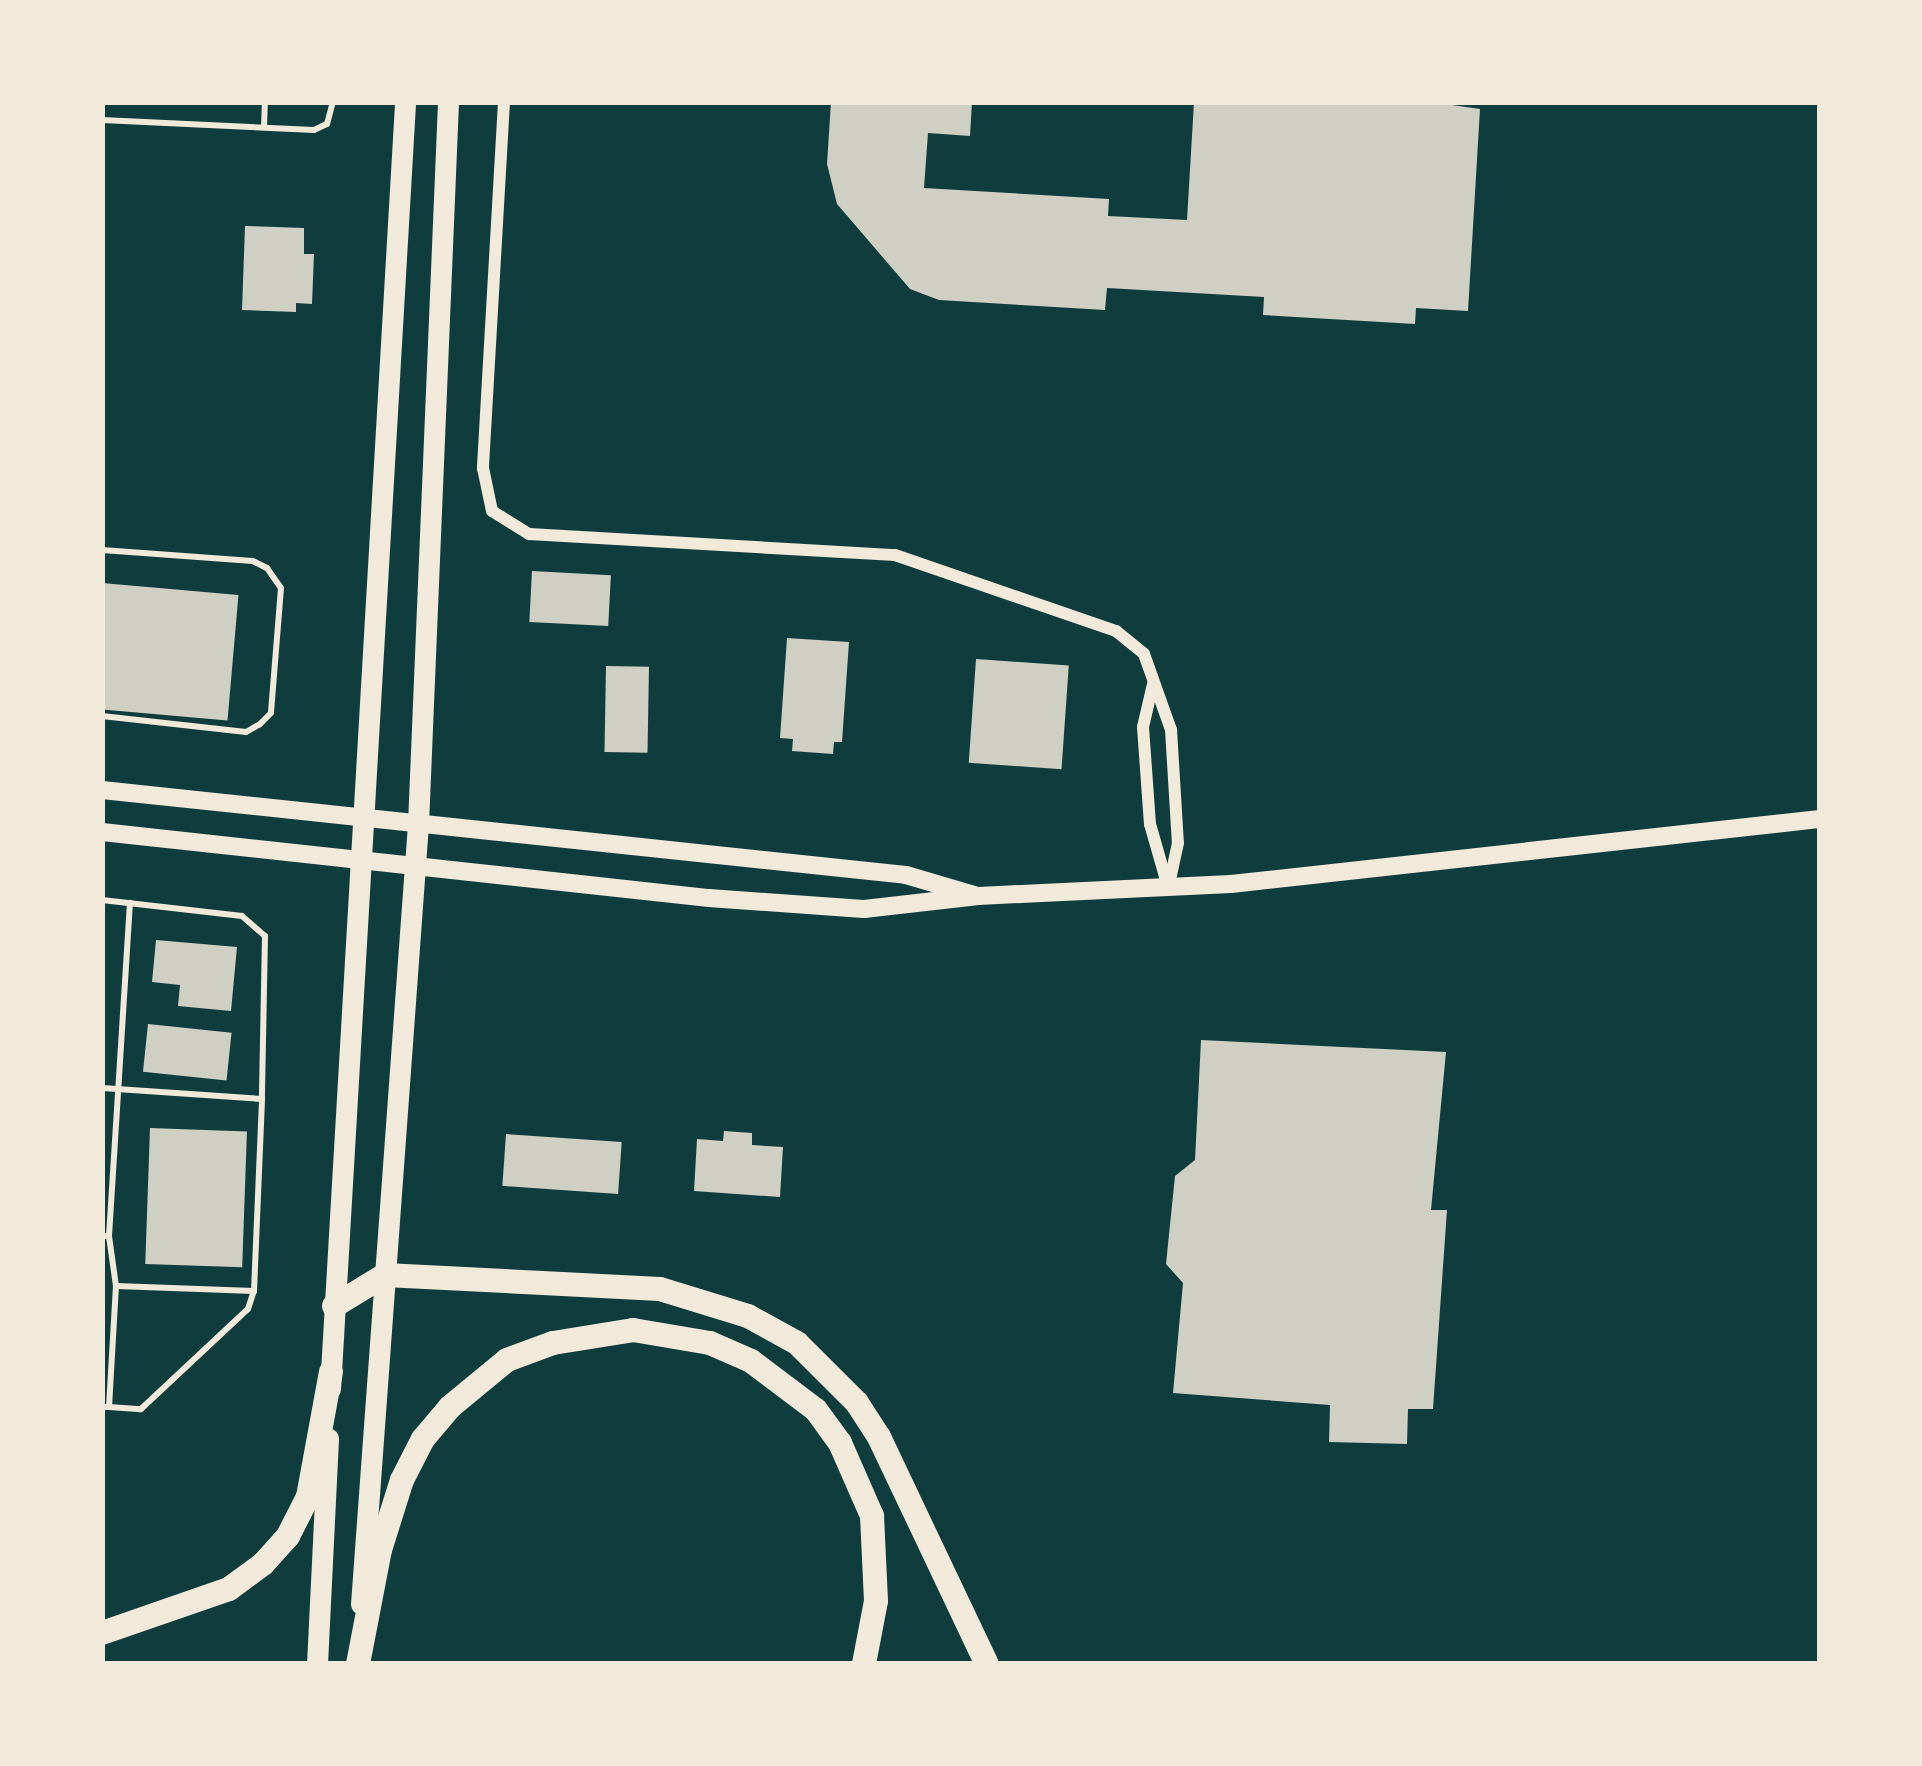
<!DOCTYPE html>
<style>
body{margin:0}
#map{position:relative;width:1922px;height:1766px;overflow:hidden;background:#0f3d3e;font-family:"Titillium Web",sans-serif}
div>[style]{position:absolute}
.building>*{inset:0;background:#cfcfc3;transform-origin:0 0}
.service>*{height:6px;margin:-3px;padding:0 3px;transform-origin:3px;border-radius:3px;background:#f1e9da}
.minor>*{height:12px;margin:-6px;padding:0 6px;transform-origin:6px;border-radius:6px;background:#f1e9da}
.secondary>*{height:18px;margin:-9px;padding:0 9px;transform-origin:9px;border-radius:9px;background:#f1e9da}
.trunk>*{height:21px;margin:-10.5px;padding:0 10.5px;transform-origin:10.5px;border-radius:10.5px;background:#f1e9da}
.motorway>*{height:24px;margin:-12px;padding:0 12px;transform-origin:12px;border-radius:12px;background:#f1e9da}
span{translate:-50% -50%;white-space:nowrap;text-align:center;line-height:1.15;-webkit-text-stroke:12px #f1e9da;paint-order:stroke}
.frame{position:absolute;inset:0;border:105px solid #f1e9da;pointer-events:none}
</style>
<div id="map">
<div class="building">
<i style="clip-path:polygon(831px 102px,972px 102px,970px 136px,928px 133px,924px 188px,1109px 199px,1108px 216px,1187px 220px,1194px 102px,1431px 102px,1480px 109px,1468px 311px,1416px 308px,1415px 324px,1263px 315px,1264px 297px,1107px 288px,1105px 310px,939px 300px,910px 289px,837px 204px,827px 164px)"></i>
<i style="clip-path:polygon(245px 226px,304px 228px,304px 254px,314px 254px,312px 304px,296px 303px,296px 312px,242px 310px)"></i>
<i style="left:532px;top:571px;width:79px;height:51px;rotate:3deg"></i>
<i style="left:102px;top:583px;width:137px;height:126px;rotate:5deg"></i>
<i style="clip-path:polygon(787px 638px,849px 642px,842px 742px,834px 742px,833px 754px,792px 751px,793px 739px,780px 738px)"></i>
<i style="left:976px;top:659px;width:93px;height:104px;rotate:4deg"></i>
<i style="left:606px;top:666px;width:43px;height:86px;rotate:1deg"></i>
<i style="clip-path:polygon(156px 940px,237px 947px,231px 1011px,178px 1006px,180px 985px,152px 982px)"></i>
<i style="left:148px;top:1024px;width:84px;height:48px;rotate:6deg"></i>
<i style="clip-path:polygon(1201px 1040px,1446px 1052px,1431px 1210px,1447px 1210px,1433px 1409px,1408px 1409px,1407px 1444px,1329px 1442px,1330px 1405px,1173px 1393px,1183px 1283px,1166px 1264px,1175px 1176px,1195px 1160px)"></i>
<i style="left:150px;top:1128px;width:97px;height:136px;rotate:2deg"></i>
<i style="clip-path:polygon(724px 1131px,752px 1133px,752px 1145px,783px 1147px,780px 1197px,694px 1191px,697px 1139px,723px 1141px)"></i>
<i style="left:506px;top:1134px;width:116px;height:52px;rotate:4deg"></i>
</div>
<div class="service">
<i style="left:102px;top:120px;width:212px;rotate:2.7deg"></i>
<i style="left:314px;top:130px;width:14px;rotate:-25deg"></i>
<i style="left:327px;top:124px;width:23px;rotate:-75deg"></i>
<i style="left:264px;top:127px;width:25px;rotate:-88deg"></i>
<i style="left:102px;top:550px;width:151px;rotate:4.2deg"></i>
<i style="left:253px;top:561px;width:16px;rotate:27deg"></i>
<i style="left:267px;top:568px;width:24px;rotate:55deg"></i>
<i style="left:281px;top:588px;width:125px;rotate:94.6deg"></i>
<i style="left:271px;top:713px;width:16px;rotate:135deg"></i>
<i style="left:260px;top:724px;width:16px;rotate:150deg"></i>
<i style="left:246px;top:732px;width:145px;rotate:-173.7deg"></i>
<i style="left:102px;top:900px;width:141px;rotate:6.5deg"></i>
<i style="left:242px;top:916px;width:30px;rotate:41deg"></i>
<i style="left:265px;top:936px;width:163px;rotate:91.1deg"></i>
<i style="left:262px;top:1099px;width:160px;rotate:-176.1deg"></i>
<i style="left:102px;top:1236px;width:7px"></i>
<i style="left:109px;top:1236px;width:334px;rotate:-86.4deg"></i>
<i style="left:116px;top:1286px;width:138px;rotate:2.1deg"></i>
<i style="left:102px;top:1407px;width:7px"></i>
<i style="left:109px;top:1407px;width:121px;rotate:-86.7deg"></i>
<i style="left:116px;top:1286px;width:50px;rotate:-98deg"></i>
<i style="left:109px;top:1407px;width:32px;rotate:4deg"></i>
<i style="left:141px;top:1409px;width:146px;rotate:-43.1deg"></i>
<i style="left:248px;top:1309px;width:19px;rotate:-72deg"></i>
<i style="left:254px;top:1291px;width:192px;rotate:-87.6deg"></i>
</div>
<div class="minor">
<i style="left:504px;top:102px;width:367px;rotate:93.3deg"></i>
<i style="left:483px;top:468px;width:44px;rotate:78.2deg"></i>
<i style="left:492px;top:511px;width:44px;rotate:31.9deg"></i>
<i style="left:529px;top:534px;width:367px;rotate:3.3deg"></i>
<i style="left:895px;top:555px;width:234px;rotate:19deg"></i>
<i style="left:1116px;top:631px;width:36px;rotate:39deg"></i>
<i style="left:1144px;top:654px;width:81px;rotate:70.4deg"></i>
<i style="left:1171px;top:730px;width:113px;rotate:86.5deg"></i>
<i style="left:1178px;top:843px;width:47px;rotate:102.3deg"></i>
<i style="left:1153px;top:684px;width:44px;rotate:103.1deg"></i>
<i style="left:1143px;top:727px;width:97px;rotate:85.9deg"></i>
<i style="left:1150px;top:824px;width:66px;rotate:74.1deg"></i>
</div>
<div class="secondary">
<i style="left:102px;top:790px;width:808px;rotate:6.03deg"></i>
<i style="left:906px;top:875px;width:75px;rotate:16.3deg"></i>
<i style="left:102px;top:832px;width:611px;rotate:6.21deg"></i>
<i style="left:709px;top:898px;width:155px;rotate:4.1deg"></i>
<i style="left:864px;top:909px;width:115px;rotate:-6.5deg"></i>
<i style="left:978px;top:896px;width:253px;rotate:-2.7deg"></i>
<i style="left:1231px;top:884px;width:593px;rotate:-6.3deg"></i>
</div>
<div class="trunk">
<i style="left:330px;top:1389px;width:1289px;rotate:-86.66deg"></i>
<i style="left:361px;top:1604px;width:782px;rotate:-85.82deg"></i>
<i style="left:418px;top:824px;width:723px;rotate:-87.62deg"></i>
<i style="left:317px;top:1664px;width:226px;rotate:-87.2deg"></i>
</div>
<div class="motorway">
<i style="left:334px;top:1306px;width:60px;rotate:-31.3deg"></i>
<i style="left:385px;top:1275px;width:275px;rotate:2.9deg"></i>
<i style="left:660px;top:1289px;width:92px;rotate:17.1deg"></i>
<i style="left:748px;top:1316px;width:56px;rotate:28.9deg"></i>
<i style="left:797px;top:1343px;width:85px;rotate:45deg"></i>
<i style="left:857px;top:1403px;width:40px;rotate:57.1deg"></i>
<i style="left:879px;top:1437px;width:251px;rotate:64.6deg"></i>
<i style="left:102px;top:1633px;width:134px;rotate:-19.1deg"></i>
<i style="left:229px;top:1589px;width:42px;rotate:-36.3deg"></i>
<i style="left:263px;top:1564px;width:38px;rotate:-48deg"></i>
<i style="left:288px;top:1536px;width:44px;rotate:-62.9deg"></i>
<i style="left:308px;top:1497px;width:127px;rotate:-79.6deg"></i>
<i style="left:358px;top:1664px;width:116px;rotate:-79.1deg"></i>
<i style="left:380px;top:1550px;width:73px;rotate:-72.6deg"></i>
<i style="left:402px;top:1480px;width:46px;rotate:-62.9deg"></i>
<i style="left:423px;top:1439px;width:42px;rotate:-49.8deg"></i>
<i style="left:450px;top:1407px;width:74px;rotate:-39.5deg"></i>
<i style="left:507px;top:1360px;width:49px;rotate:-20.3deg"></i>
<i style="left:553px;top:1343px;width:81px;rotate:-9.2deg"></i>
<i style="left:633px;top:1330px;width:78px;rotate:9.6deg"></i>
<i style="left:710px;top:1343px;width:45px;rotate:23.7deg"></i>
<i style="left:751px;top:1361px;width:81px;rotate:37deg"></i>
<i style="left:816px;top:1410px;width:41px;rotate:54deg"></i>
<i style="left:840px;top:1443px;width:80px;rotate:66.3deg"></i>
<i style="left:872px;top:1516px;width:85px;rotate:87.3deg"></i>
<i style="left:876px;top:1601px;width:64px;rotate:100.8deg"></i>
</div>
<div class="frame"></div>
</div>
